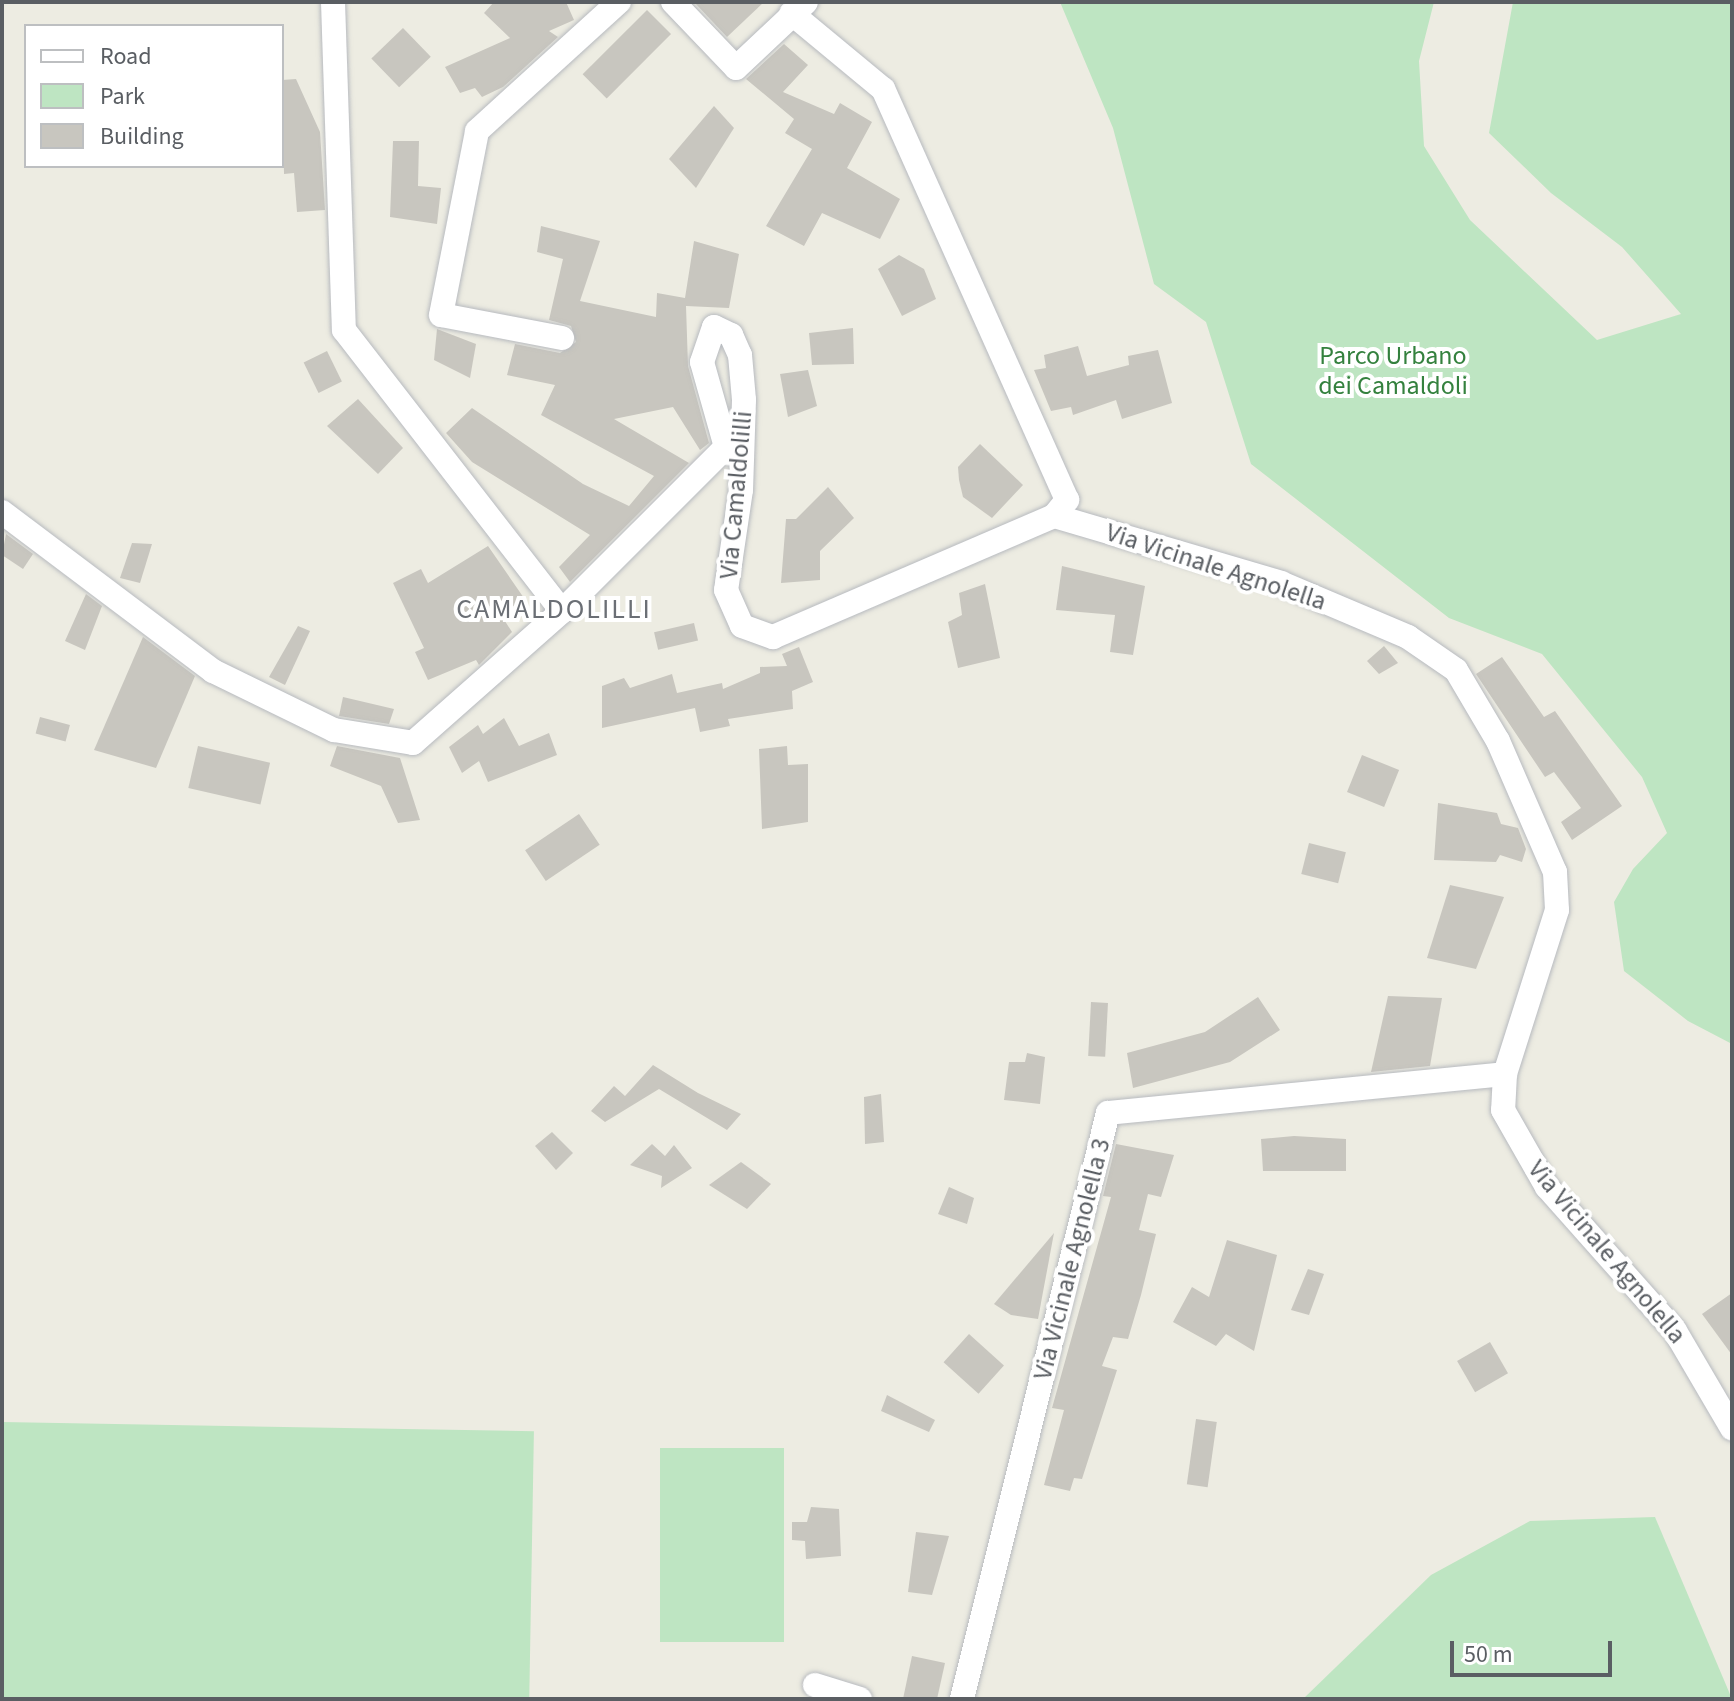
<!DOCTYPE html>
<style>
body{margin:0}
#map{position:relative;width:1734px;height:1701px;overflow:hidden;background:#edece2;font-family:"Source Sans 3",sans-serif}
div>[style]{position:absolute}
.green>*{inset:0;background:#bee5c2;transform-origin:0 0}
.building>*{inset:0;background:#c8c6bf;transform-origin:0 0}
.roads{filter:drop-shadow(0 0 2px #b7babf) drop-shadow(0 0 2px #b7babf)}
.minor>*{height:24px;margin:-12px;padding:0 12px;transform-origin:12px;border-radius:12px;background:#fff}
span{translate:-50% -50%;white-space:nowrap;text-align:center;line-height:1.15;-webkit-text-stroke:8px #fff;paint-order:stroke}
.park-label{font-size:26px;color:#34813e}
.street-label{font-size:26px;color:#5a5e63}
.neighbourhood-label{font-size:28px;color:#6b6f75;letter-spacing:2px}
.frame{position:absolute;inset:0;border:4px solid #5a5e63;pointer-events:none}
.legend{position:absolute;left:24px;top:24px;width:260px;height:144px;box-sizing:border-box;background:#fff;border:2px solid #bdbfc1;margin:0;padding:10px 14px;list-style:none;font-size:24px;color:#5a5e63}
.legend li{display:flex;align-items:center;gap:16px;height:40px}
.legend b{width:40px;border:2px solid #bdbfc1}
.scale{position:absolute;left:1450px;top:1641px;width:162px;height:36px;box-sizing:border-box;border:4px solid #5a5e63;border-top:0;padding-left:10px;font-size:24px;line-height:28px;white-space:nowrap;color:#5a5e63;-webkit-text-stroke:6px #fff;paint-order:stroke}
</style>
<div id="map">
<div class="green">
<i style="clip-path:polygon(1060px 2px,1434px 2px,1419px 61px,1424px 146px,1470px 220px,1597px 340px,1681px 314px,1622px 247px,1551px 193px,1489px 133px,1513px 2px,1732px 2px,1732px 1044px,1688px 1021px,1624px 971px,1614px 902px,1633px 869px,1667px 833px,1642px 777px,1542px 654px,1449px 618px,1251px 464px,1206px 322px,1154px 284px,1113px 128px)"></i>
<i style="left:2px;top:1422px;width:532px;height:277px;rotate:1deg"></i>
<i style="left:660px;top:1448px;width:124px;height:194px"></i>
<i style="clip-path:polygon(1655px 1517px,1732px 1699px,1303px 1699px,1431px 1575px,1530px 1521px)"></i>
</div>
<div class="building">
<i style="clip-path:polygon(494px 2px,566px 2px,574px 20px,549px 31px,558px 37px,503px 87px,482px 97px,475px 88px,460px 93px,445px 67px,510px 38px,484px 13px)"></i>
<i style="clip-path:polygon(694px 2px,764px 2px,727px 37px)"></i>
<i style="left:647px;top:10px;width:34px;height:91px;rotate:45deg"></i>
<i style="left:403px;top:28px;width:40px;height:44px;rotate:46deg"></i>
<i style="clip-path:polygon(784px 44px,808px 65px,783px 92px,834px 114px,840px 103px,872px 122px,847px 168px,900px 199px,880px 239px,822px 213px,804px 246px,766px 226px,812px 149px,785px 133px,794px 119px,746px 79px)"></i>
<i style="clip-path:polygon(296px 79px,320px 132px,325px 210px,297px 212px,294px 173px,284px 174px,282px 80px)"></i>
<i style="clip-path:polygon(714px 106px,734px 128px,696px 188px,669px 159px)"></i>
<i style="clip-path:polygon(393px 141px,419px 141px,418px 186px,441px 188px,437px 224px,390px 217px)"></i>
<i style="clip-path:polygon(541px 226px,600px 241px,580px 301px,656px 317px,657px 293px,685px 298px,694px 241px,739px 254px,729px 308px,686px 306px,688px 366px,709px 443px,700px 450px,673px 407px,614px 419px,689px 463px,570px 582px,559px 567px,590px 535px,472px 462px,446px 433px,472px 408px,583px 484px,629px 506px,654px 476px,541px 415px,555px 385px,507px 375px,515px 344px,560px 353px,576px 342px,571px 326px,549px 320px,563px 259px,537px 252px)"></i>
<i style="clip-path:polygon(899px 255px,924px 269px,936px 299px,902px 316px,878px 269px)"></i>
<i style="clip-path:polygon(853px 328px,854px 364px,812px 365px,809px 333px)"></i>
<i style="clip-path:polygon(437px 329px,476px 344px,470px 378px,434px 360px)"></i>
<i style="clip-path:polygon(1078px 346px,1087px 376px,1129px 365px,1128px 356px,1158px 350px,1172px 403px,1122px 419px,1116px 400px,1073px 415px,1071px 407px,1051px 411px,1034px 370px,1046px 368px,1044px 355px)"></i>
<i style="left:327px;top:351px;width:34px;height:26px;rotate:64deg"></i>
<i style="clip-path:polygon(808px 370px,817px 406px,788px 417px,780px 374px)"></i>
<i style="clip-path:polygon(358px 399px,403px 448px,378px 474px,327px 426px)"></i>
<i style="clip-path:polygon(980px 444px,1023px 485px,992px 518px,963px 497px,959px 480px,958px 467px)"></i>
<i style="clip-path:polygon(828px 487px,854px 518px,820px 551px,820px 580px,781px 583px,786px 519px,796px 519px)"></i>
<i style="clip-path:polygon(6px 534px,33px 554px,23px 569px,2px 555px)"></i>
<i style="clip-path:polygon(132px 543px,152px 544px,140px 583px,120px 578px)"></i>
<i style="clip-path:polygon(488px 546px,526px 601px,503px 618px,512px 632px,479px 665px,476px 660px,428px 680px,415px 652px,424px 648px,393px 583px,421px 569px,428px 583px)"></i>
<i style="clip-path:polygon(1062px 566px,1145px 586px,1133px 655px,1110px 652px,1115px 615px,1056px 610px)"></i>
<i style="clip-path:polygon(985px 584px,1000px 658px,958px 668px,948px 622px,962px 615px,959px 593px)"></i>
<i style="clip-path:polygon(86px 594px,102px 606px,85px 650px,65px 641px)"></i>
<i style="left:694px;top:623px;width:18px;height:41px;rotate:77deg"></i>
<i style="clip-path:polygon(298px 626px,310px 631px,285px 685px,269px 677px)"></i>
<i style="clip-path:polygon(143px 637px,195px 676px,156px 768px,94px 750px)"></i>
<i style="clip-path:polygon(1384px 646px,1398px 663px,1379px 674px,1367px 661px)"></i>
<i style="clip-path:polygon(799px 647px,813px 682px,792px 691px,793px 709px,728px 719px,730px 726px,700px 732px,695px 708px,602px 728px,602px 686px,624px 678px,630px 688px,672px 674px,677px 693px,722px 683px,723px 689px,760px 673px,760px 667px,787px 666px,782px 654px)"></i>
<i style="clip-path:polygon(1502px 657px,1544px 717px,1555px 711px,1622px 806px,1572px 840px,1561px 822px,1581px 808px,1554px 772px,1545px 777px,1476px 674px)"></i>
<i style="clip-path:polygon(343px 697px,394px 709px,389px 724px,339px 716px)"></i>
<i style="left:40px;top:717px;width:31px;height:17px;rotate:15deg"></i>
<i style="clip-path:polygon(504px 718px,519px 746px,549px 733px,557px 755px,488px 782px,479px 761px,462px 773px,449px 747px,478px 725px,483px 734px)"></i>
<i style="left:198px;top:746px;width:74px;height:43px;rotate:13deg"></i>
<i style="clip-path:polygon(337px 746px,400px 758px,420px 820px,398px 823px,381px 786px,330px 766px)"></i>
<i style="clip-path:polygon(787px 746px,788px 765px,808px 764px,808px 822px,762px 829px,759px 749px)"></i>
<i style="left:1362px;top:755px;width:40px;height:40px;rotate:22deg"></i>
<i style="clip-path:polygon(1438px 803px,1497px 813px,1501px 824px,1518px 828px,1526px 849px,1522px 862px,1500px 855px,1496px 862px,1434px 860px)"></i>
<i style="left:579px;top:814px;width:37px;height:65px;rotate:56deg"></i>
<i style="left:1309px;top:843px;width:38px;height:32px;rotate:14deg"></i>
<i style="clip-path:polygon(1450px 885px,1504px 897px,1476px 969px,1427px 958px)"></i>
<i style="clip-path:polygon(1388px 996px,1442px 998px,1430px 1066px,1371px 1072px)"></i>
<i style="clip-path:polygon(1258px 997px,1280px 1030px,1230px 1062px,1133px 1088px,1127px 1053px,1205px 1032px)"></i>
<i style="left:1091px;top:1002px;width:17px;height:54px;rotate:3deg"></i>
<i style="clip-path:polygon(1027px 1053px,1045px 1057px,1040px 1104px,1004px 1100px,1009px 1062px,1025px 1062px)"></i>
<i style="clip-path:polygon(653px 1065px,698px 1093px,741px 1114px,727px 1130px,659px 1089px,605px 1122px,591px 1111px,614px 1086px,625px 1096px)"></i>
<i style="clip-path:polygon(881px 1094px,884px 1142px,865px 1144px,864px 1097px)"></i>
<i style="clip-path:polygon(552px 1132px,573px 1153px,556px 1170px,535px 1146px)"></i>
<i style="clip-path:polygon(1294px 1136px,1346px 1139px,1346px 1171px,1263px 1171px,1261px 1139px)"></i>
<i style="clip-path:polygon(652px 1144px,665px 1156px,674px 1145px,692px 1168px,661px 1188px,662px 1176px,630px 1165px)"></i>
<i style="clip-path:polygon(1116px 1144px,1174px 1155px,1161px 1197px,1148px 1194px,1139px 1230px,1156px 1234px,1141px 1295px,1128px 1339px,1113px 1337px,1102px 1366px,1117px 1370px,1082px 1479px,1074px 1478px,1070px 1491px,1044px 1485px,1064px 1410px,1052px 1408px,1111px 1197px,1103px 1196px)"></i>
<i style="clip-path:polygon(741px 1162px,771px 1184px,747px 1209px,709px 1185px)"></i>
<i style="clip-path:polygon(949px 1187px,974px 1198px,967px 1224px,938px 1214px)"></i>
<i style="clip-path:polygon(1054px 1233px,1038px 1319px,1011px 1315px,994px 1304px)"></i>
<i style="clip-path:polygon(1227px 1240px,1277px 1255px,1254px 1351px,1226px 1334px,1216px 1346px,1173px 1322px,1192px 1287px,1209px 1297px)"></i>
<i style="clip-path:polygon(1308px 1269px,1324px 1274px,1309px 1315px,1291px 1310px)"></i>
<i style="clip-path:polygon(1732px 1293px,1732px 1355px,1702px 1314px)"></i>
<i style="left:969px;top:1334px;width:47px;height:38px;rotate:42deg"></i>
<i style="left:1490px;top:1342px;width:36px;height:38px;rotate:60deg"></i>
<i style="clip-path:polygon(887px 1395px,935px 1420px,929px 1432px,881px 1411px)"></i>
<i style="left:1196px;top:1419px;width:21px;height:66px;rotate:8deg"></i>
<i style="clip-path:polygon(811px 1507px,839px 1509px,841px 1556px,806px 1559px,805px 1541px,792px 1540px,792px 1522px,807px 1522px)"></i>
<i style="clip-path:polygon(916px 1532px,949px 1536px,932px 1595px,908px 1592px)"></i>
<i style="clip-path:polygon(912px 1656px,945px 1663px,937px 1699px,903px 1699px)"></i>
</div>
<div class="roads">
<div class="minor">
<i style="left:333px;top:2px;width:328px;rotate:88.1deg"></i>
<i style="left:344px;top:330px;width:356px;rotate:52.2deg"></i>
<i style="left:673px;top:2px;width:91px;rotate:46.3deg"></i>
<i style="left:736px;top:68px;width:96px;rotate:-43.3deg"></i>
<i style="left:562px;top:338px;width:123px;rotate:-169.2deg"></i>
<i style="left:441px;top:315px;width:187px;rotate:-78.9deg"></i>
<i style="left:477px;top:131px;width:192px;rotate:-42.3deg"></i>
<i style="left:2px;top:512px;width:264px;rotate:37deg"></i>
<i style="left:213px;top:671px;width:135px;rotate:26deg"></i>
<i style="left:334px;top:730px;width:80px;rotate:9.3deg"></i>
<i style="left:413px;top:743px;width:199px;rotate:-41.5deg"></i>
<i style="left:562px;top:611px;width:232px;rotate:-45deg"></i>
<i style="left:726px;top:447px;width:88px;rotate:-105.8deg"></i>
<i style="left:702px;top:362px;width:37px;rotate:-71deg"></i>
<i style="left:714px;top:327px;width:19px;rotate:25deg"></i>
<i style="left:731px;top:335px;width:22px;rotate:66deg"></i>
<i style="left:740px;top:355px;width:45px;rotate:84.9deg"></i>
<i style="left:744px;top:400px;width:90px;rotate:91.9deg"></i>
<i style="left:741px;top:490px;width:101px;rotate:98.5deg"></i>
<i style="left:726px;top:590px;width:39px;rotate:66deg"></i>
<i style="left:742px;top:626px;width:33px;rotate:20deg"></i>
<i style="left:773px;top:637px;width:306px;rotate:-23.3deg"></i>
<i style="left:1054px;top:516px;width:21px;rotate:-51deg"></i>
<i style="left:1067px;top:500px;width:450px;rotate:-114.1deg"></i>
<i style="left:883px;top:89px;width:119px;rotate:-140.4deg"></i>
<i style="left:1054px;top:516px;width:237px;rotate:16.4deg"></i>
<i style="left:1281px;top:583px;width:138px;rotate:23deg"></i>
<i style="left:1408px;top:637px;width:58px;rotate:34.5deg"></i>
<i style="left:1456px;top:670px;width:82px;rotate:59.4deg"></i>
<i style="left:1498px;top:741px;width:143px;rotate:66.5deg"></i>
<i style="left:1555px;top:872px;width:38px;rotate:87deg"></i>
<i style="left:1557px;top:910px;width:172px;rotate:107.6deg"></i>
<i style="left:1505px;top:1074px;width:36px;rotate:93deg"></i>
<i style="left:1503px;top:1110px;width:89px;rotate:60.3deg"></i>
<i style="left:1547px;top:1187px;width:193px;rotate:48.4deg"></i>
<i style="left:1675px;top:1331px;width:113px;rotate:59.6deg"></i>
<i style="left:815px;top:1685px;width:47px;rotate:17.3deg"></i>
<i style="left:962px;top:1699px;width:604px;rotate:-76.01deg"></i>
<i style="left:1108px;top:1113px;width:399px;rotate:-5.6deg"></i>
</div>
</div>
<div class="park-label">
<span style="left:1393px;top:371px">Parco Urbano<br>dei Camaldoli</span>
</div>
<div class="street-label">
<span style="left:736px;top:495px;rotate:-85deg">Via Camaldolilli</span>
<span style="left:1216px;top:567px;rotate:18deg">Via Vicinale Agnolella</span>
<span style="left:1607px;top:1252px;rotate:50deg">Via Vicinale Agnolella</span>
<span style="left:1072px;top:1259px;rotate:-76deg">Via Vicinale Agnolella 3</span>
</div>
<div class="neighbourhood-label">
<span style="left:554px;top:609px">CAMALDOLILLI</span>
</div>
<div class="frame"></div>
<ul class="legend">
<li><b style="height:10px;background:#fff"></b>Road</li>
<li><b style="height:22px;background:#bee5c2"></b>Park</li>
<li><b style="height:22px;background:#c8c6bf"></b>Building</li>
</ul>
<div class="scale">50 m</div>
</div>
